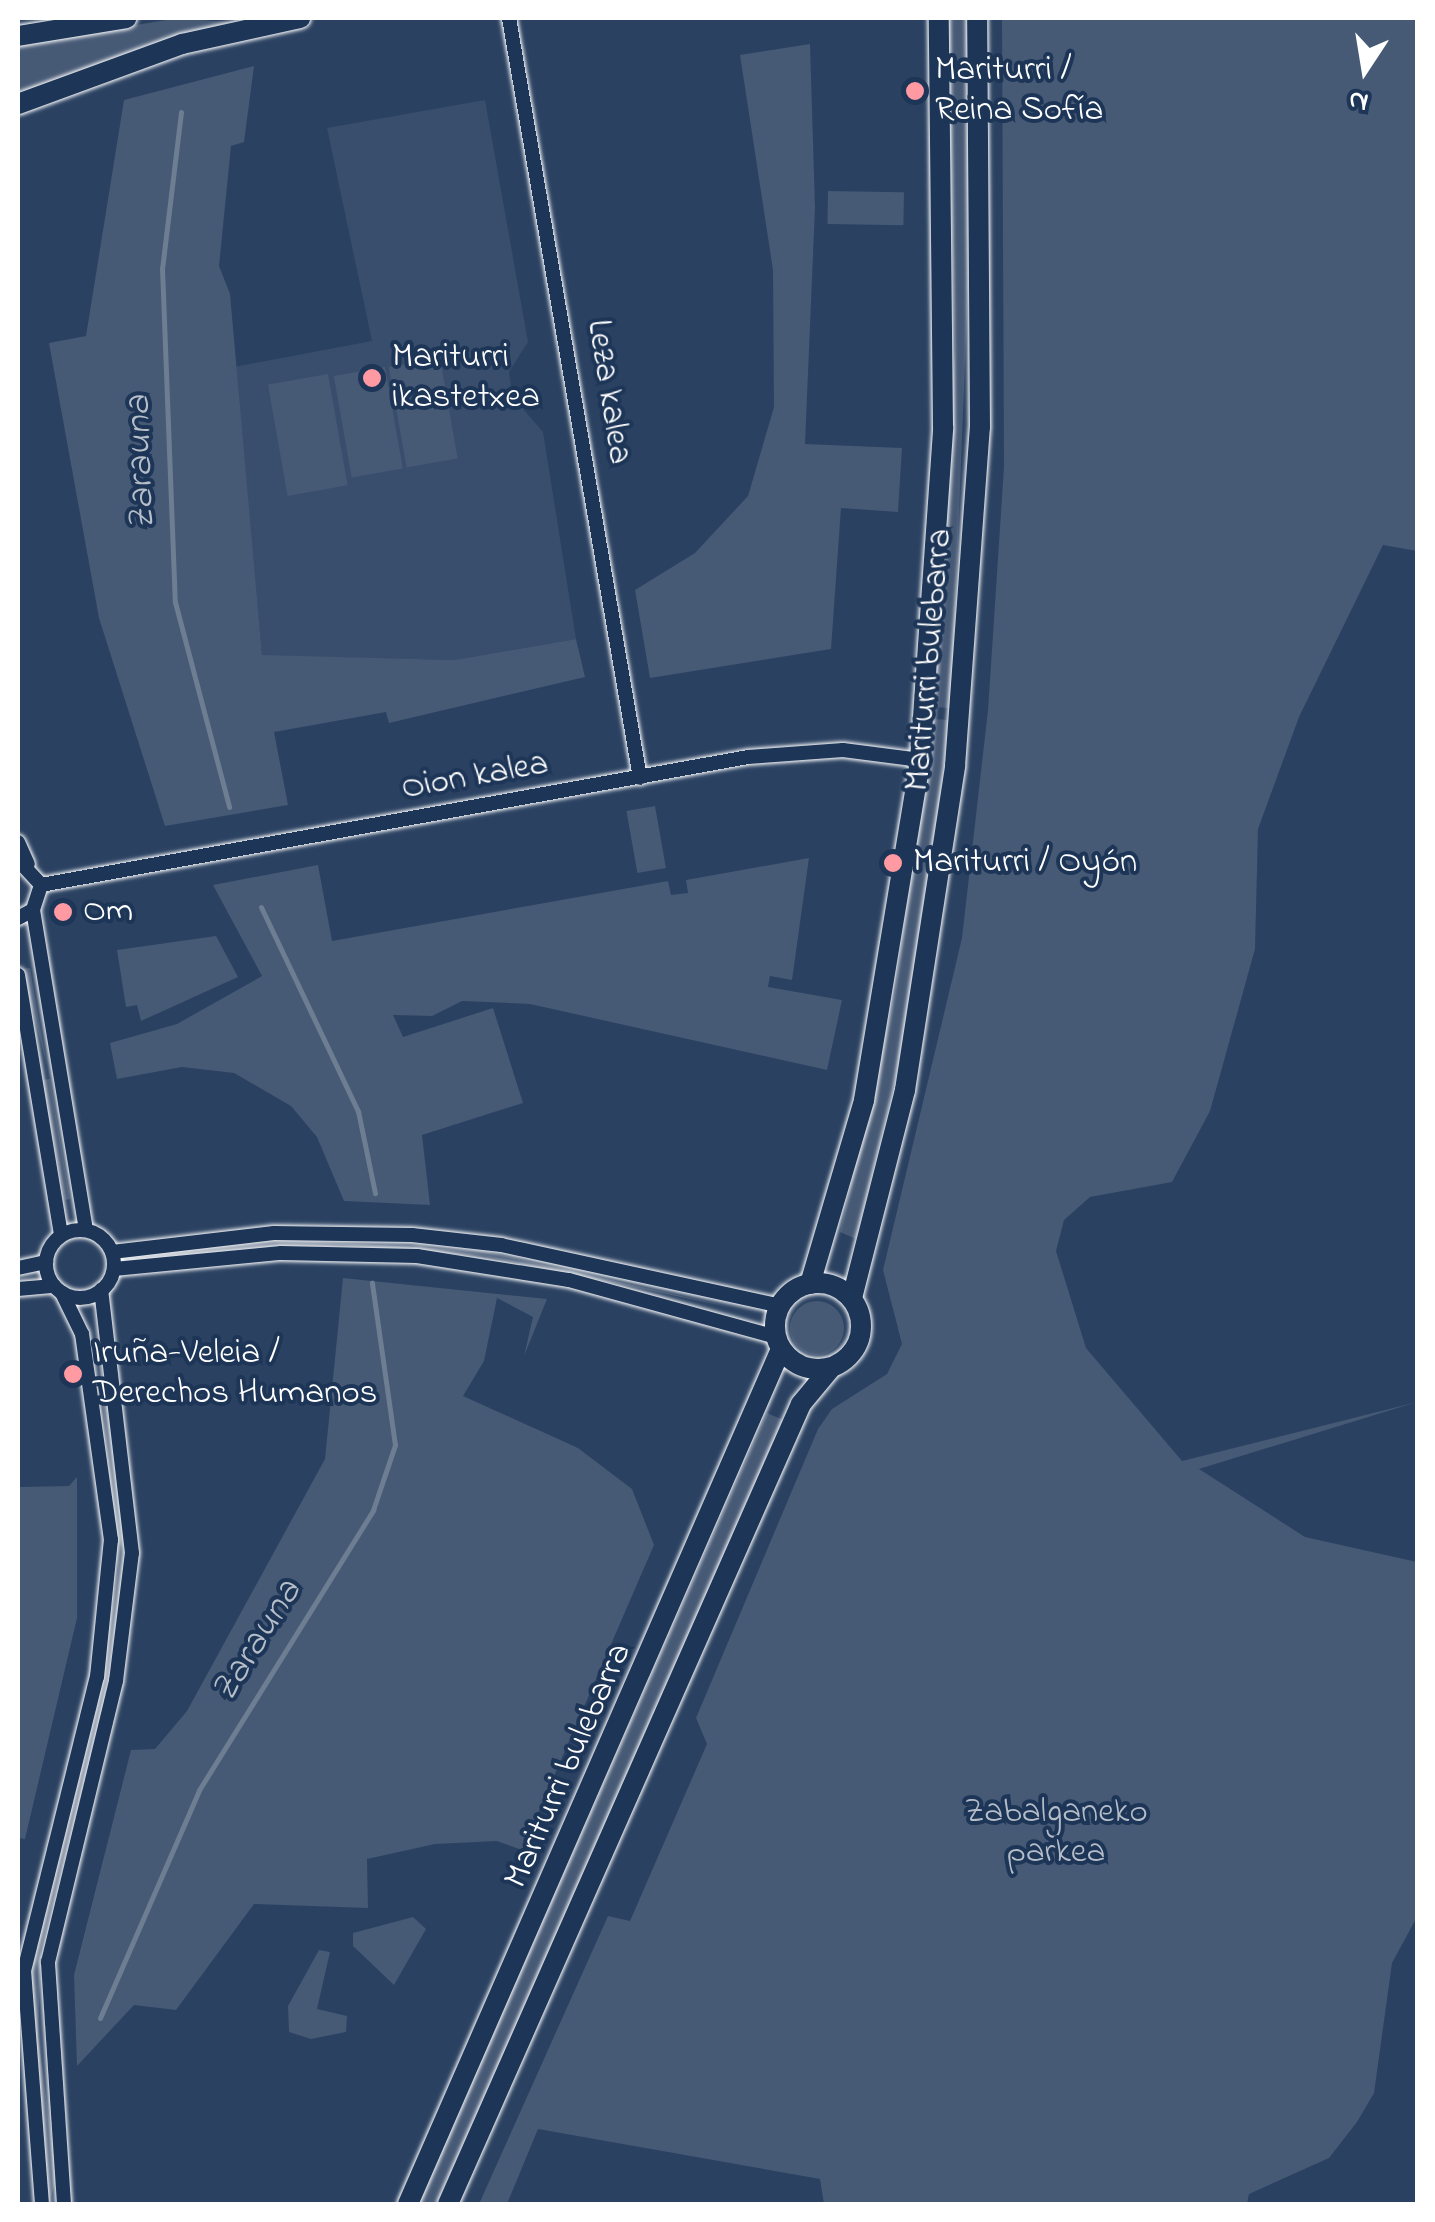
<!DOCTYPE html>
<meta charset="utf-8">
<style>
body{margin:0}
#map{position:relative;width:1435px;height:2222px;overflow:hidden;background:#2a4161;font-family:"Indie Flower",sans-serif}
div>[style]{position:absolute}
.built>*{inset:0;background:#394e6c}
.green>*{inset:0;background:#465975;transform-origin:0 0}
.round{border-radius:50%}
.stream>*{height:5px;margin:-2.5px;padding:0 2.5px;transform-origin:2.5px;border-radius:2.5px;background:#6d7d92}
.roads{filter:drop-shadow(0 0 2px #fff) drop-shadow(0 0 2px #fff)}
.minor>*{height:14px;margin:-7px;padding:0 7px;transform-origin:7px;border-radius:7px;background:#1d3557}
.minor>.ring{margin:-7px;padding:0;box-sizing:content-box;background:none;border:14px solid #1d3557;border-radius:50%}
.secondary>*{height:20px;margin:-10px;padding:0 10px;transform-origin:10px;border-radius:10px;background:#1d3557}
.secondary>.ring{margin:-10px;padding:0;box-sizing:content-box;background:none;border:20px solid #1d3557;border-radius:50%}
.dots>*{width:28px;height:28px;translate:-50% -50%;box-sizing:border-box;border:5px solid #1d3557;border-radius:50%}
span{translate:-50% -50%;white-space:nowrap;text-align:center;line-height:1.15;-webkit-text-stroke:8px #1d3557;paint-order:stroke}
.poi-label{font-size:35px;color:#fff}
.left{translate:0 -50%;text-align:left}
.street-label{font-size:35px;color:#fff}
.park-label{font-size:35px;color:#b5bdc8}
.water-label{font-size:38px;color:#b6bec8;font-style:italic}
.frame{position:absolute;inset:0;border:20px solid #fff;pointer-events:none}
.north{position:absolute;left:1315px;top:20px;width:100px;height:100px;-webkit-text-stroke:8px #1d3557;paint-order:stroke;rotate:192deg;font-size:28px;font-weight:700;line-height:40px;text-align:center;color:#fff}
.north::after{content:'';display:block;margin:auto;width:35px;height:45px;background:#fff;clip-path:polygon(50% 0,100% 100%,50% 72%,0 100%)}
</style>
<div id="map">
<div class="built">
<i style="clip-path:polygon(485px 100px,528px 342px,509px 372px,512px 396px,543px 432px,576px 639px,454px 660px,262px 656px,234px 367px,372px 341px,327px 128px)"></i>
</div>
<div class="green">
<i style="clip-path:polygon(178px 18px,228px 22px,18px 94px,18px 45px)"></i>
<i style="clip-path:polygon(947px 18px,966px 18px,973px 167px,951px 708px,933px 707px,955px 348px)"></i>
<i style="clip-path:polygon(1002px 18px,1417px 18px,1417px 551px,1383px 545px,1299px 717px,1258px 829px,1255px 949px,1210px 1111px,1172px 1182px,1090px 1197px,1064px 1220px,1056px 1251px,1086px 1348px,1182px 1461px,1417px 1402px,1199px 1469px,1305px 1537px,1417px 1562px,1417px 1917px,1392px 1963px,1374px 2093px,1357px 2122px,1329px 2158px,1249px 2194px,1247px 2204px,824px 2204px,820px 2179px,538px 2129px,507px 2204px,479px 2204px,608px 1916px,630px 1921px,707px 1744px,696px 1718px,818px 1429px,832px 1409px,887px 1374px,902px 1344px,883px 1270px,962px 938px,988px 710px,1004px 467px)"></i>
<i style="clip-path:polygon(810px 44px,815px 208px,805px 444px,902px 448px,898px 512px,841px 508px,831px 649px,650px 678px,635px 590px,695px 553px,748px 496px,774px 407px,773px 270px,740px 55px)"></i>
<i style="clip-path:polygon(254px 66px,244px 142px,231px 146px,219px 266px,230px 294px,262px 655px,454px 660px,576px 639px,585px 677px,389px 723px,386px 712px,274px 732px,288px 805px,165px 826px,99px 618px,49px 343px,86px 336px,124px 100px)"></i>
<i style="left:828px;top:191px;width:76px;height:33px;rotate:1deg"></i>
<i style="left:440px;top:358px;width:102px;height:52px;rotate:80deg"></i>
<i style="left:385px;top:367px;width:103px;height:52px;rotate:80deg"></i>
<i style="left:328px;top:374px;width:113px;height:61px;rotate:80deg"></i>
<i style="clip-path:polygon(932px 719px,949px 720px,929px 892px,910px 1019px,856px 1239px,840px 1232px,895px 993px)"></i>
<i style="left:655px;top:806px;width:63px;height:29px;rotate:80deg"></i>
<i style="clip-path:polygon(809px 858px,792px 980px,770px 976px,768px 987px,842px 1000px,827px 1070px,530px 1004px,462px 1001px,432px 1016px,393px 1015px,403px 1037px,493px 1008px,523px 1103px,422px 1135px,430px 1205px,344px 1201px,317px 1137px,291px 1106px,234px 1073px,182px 1067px,117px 1079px,110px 1043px,177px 1024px,262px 976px,213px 885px,318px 865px,332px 941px,668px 881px,671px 895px,688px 893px,686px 880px)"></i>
<i style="clip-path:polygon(216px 936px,238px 977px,141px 1021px,137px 1005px,126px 1007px,117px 950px)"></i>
<i style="clip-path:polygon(30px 968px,47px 1066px,22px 969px)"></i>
<i style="clip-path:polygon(50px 1079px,70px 1199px,65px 1200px,42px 1080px)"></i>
<i style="clip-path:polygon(277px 1239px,484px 1251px,734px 1308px,484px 1256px,339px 1245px,160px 1256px,158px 1249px)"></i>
<i style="clip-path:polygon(343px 1278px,547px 1299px,524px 1356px,533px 1317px,497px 1298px,484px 1361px,463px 1396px,578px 1448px,632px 1489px,654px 1545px,522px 1850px,497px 1841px,435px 1844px,367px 1859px,368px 1908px,254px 1904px,176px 2010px,134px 2005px,77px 2066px,74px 1975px,131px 1750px,155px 1749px,187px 1711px,325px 1459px)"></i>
<i class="round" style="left:790px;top:1301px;width:54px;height:54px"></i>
<i style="clip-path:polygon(97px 1342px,123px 1498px,124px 1571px,102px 1713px,41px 1950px,38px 2036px,57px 2179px,48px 2204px,31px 1987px,35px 1949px,96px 1711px,118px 1570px)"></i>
<i style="clip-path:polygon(767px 1413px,783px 1420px,683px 1654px,436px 2204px,418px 2204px)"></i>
<i style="clip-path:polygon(77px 1477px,77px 1618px,25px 1839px,18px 1838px,18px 1487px,69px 1486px)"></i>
<i style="clip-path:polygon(413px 1917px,426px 1929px,394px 1985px,353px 1946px,353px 1933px)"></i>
<i style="clip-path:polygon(319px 1950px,330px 1952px,317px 2009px,347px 2016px,346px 2032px,311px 2039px,289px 2032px,288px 2006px)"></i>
</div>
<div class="stream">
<i style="left:181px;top:112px;width:157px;rotate:96.9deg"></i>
<i style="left:162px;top:268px;width:334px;rotate:87.8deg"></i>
<i style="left:175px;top:602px;width:212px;rotate:75.2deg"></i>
<i style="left:261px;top:907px;width:226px;rotate:64.6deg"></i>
<i style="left:358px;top:1111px;width:84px;rotate:78.3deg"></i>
<i style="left:100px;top:2018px;width:249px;rotate:-66.5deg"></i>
<i style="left:199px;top:1790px;width:330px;rotate:-58.1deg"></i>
<i style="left:373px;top:1510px;width:69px;rotate:-71.3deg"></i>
<i style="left:395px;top:1445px;width:164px;rotate:-98.1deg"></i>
</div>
<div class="roads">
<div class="minor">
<i style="left:509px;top:18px;width:771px;rotate:80.22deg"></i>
<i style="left:18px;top:842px;width:24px;rotate:66deg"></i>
<i style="left:18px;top:860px;width:34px;rotate:47deg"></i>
<i style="left:41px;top:885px;width:26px;rotate:108deg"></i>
<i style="left:33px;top:910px;width:17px;rotate:152deg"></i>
<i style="left:41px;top:885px;width:718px;rotate:-10.26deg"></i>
<i style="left:748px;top:757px;width:95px;rotate:-4.2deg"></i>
<i style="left:843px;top:750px;width:78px;rotate:7.4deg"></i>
<i style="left:33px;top:910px;width:324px;rotate:80.6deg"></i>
<i style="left:18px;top:975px;width:264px;rotate:80.6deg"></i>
<i class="ring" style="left:46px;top:1230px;width:54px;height:54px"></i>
<i style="left:112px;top:1252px;width:163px;rotate:-6.7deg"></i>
<i style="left:274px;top:1233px;width:138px;rotate:0.8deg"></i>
<i style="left:412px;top:1235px;width:90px;rotate:6.4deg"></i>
<i style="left:501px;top:1245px;width:286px;rotate:12.3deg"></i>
<i style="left:18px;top:1268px;width:29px;rotate:-12deg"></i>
<i style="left:114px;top:1269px;width:168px;rotate:-5.5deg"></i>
<i style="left:281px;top:1253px;width:136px;rotate:1.3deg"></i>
<i style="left:417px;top:1256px;width:154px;rotate:9deg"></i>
<i style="left:569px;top:1280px;width:215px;rotate:15.4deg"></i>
<i style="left:18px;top:1289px;width:36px;rotate:-5deg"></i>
<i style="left:42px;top:2204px;width:234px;rotate:-94.4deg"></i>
<i style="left:24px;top:1971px;width:303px;rotate:-76.1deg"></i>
<i style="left:97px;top:1677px;width:138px;rotate:-84.2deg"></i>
<i style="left:111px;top:1540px;width:208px;rotate:-98deg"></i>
<i style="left:82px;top:1334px;width:46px;rotate:-116deg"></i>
<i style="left:64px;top:2204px;width:243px;rotate:-93.8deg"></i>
<i style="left:48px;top:1962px;width:289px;rotate:-76.4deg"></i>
<i style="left:116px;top:1681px;width:129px;rotate:-82.9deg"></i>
<i style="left:132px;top:1553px;width:265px;rotate:-96.7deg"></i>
</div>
<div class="secondary">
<i style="left:18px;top:36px;width:110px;rotate:-9.4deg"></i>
<i style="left:18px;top:104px;width:175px;rotate:-20.1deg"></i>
<i style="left:182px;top:44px;width:121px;rotate:-12.4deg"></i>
<i class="ring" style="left:775px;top:1283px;width:66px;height:66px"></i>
<i style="left:810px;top:1284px;width:192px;rotate:-73.6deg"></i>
<i style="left:864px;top:1100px;width:345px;rotate:-80.6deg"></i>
<i style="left:920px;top:760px;width:334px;rotate:-86deg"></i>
<i style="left:943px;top:427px;width:409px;rotate:-90.6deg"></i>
<i style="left:852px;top:1298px;width:215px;rotate:-75.7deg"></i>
<i style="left:905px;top:1090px;width:328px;rotate:-81.2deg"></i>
<i style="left:955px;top:766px;width:340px;rotate:-85.8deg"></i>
<i style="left:980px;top:427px;width:409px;rotate:-90.4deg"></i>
<i style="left:408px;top:2204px;width:933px;rotate:-66.43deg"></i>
<i style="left:448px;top:2204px;width:874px;rotate:-66.19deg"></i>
<i style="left:801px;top:1404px;width:47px;rotate:-50.2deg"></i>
</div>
</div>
<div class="dots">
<i style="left:915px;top:91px;background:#ff9aa2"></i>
<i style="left:372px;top:378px;background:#ff9aa2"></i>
<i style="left:893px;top:863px;background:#ff9aa2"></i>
<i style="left:63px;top:912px;background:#ff9aa2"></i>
<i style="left:73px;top:1374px;background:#ff9aa2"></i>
</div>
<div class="poi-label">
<span class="left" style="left:935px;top:91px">Mariturri /<br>Reina Sofía</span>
<span class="left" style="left:392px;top:378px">Mariturri<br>ikastetxea</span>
<span class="left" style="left:913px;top:863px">Mariturri / Oyón</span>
<span class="left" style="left:83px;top:912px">Om</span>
<span class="left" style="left:93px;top:1374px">Iruña-Veleia /<br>Derechos Humanos</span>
</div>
<div class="street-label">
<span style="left:608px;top:392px;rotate:81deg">Leza kalea</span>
<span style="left:930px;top:660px;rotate:-85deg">Mariturri bulebarra</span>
<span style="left:475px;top:777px;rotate:-10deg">Oion kalea</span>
<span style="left:569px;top:1766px;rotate:-66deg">Mariturri bulebarra</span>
</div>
<div class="park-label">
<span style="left:1056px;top:1833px">Zabalganeko<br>parkea</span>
</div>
<div class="water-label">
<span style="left:142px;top:463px;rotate:-92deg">Zarauna</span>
<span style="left:258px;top:1642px;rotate:-58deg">Zarauna</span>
</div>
<div class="frame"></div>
<div class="north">N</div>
</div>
